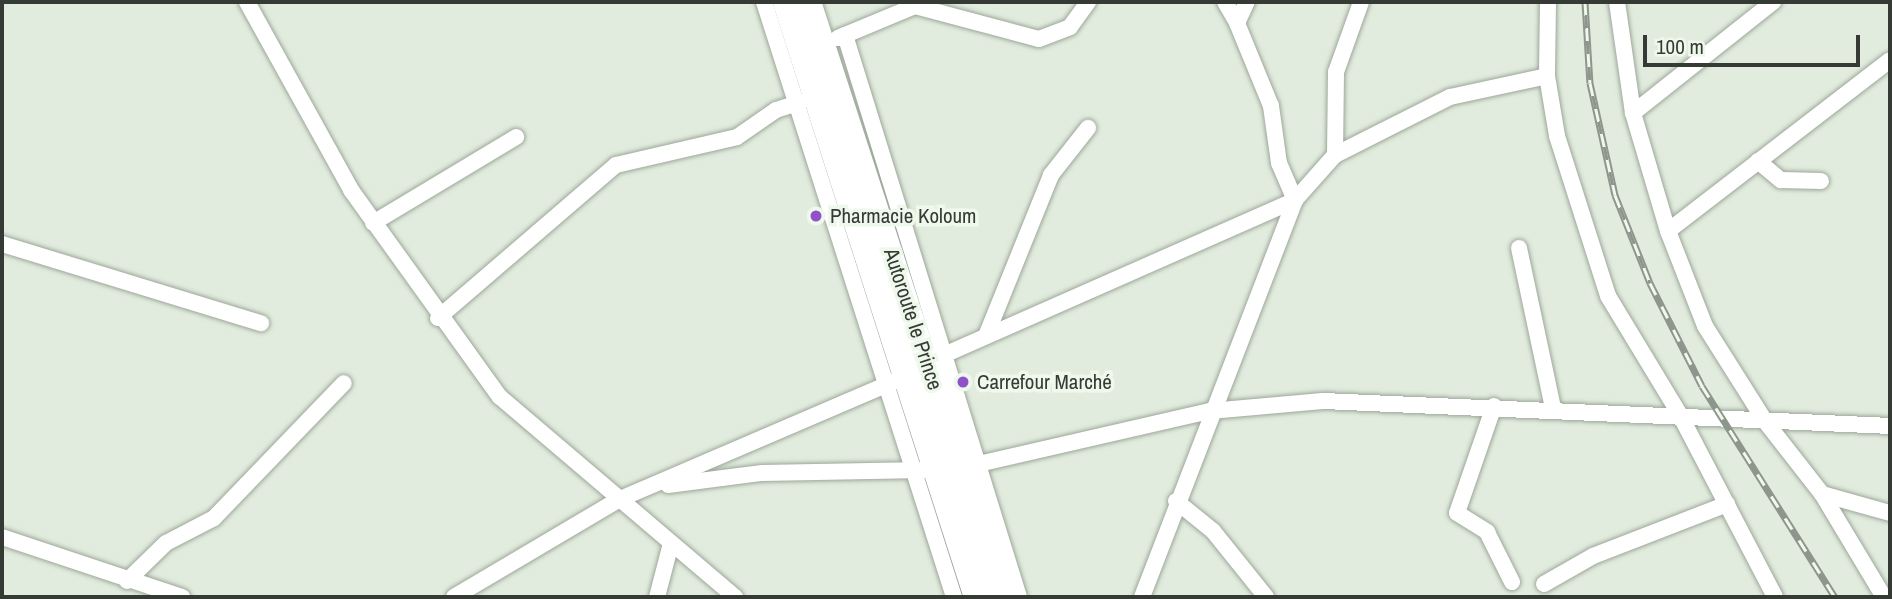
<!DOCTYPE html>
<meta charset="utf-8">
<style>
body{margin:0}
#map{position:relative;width:1892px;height:599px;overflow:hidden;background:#e1ecde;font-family:"Archivo Narrow",sans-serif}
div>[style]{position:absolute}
.roads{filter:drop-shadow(0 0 2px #9da79a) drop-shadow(0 0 2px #9da79a)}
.minor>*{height:16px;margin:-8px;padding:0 8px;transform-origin:8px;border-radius:8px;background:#fff}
.primary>*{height:26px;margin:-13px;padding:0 13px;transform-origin:13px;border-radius:13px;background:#fff}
.rail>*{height:7px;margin-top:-3.5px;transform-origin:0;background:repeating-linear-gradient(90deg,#eef9ec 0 13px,#8e958c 0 26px);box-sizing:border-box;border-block:2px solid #8e958c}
.dots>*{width:19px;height:19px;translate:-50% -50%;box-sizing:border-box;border:4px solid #eef9ec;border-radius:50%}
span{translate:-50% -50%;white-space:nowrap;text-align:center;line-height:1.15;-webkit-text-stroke:7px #eef9ec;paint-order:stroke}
.poi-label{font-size:21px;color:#363a35}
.left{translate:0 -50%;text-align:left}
.street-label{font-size:21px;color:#363a35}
.frame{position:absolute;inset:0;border:4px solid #363a35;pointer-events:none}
.scale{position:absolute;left:1643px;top:35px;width:217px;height:32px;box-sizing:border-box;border:4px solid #363a35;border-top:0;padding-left:9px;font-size:21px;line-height:24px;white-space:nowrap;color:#363a35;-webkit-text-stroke:5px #eef9ec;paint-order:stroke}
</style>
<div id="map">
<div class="roads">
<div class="minor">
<i style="left:247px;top:2px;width:215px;rotate:61deg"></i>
<i style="left:351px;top:190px;width:255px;rotate:54.3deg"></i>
<i style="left:500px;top:397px;width:309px;rotate:40.4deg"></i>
<i style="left:764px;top:2px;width:625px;rotate:72.29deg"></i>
<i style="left:1225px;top:2px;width:24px;rotate:60deg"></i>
<i style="left:1548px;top:2px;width:74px;rotate:90.8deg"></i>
<i style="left:1547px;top:76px;width:61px;rotate:80.5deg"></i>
<i style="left:1557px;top:136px;width:168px;rotate:72.3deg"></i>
<i style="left:1608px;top:296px;width:139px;rotate:58.8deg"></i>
<i style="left:1680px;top:415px;width:205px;rotate:62.4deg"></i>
<i style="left:1617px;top:2px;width:112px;rotate:81.8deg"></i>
<i style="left:1633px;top:113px;width:123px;rotate:73.5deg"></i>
<i style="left:1668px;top:231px;width:102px;rotate:68.7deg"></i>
<i style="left:1705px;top:326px;width:112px;rotate:57.7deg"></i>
<i style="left:1765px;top:421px;width:93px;rotate:52deg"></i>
<i style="left:1822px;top:494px;width:120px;rotate:59deg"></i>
<i style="left:845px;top:35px;width:588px;rotate:72.8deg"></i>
<i style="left:838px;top:38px;width:83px;rotate:-22.6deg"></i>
<i style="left:915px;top:6px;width:128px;rotate:14.9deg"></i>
<i style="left:1039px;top:39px;width:33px;rotate:-21deg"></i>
<i style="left:1070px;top:27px;width:31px;rotate:-54deg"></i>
<i style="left:1633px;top:113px;width:179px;rotate:-38.4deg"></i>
<i style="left:1335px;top:155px;width:129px;rotate:-26.8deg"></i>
<i style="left:1450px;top:97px;width:99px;rotate:-12.2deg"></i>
<i style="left:1758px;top:161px;width:30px;rotate:40deg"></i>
<i style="left:1781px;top:180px;width:40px;rotate:1.4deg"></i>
<i style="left:373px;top:223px;width:167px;rotate:-31deg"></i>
<i style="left:1668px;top:231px;width:280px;rotate:-37.6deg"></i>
<i style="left:2px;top:244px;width:271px;rotate:17deg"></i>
<i style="left:1519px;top:248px;width:164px;rotate:78deg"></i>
<i style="left:438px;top:318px;width:235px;rotate:-40.7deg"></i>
<i style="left:616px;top:165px;width:124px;rotate:-13deg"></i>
<i style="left:737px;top:137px;width:47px;rotate:-34.7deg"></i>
<i style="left:776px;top:110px;width:25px;rotate:-18deg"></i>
<i style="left:986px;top:336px;width:174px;rotate:-68deg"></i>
<i style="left:1051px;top:175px;width:60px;rotate:-51.8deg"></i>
<i style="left:928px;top:362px;width:401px;rotate:-23.8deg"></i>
<i style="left:1295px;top:200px;width:40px;rotate:-113.4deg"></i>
<i style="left:1279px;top:163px;width:58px;rotate:-98deg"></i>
<i style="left:1271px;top:106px;width:90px;rotate:-112.3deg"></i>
<i style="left:1237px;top:23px;width:23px;rotate:-65deg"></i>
<i style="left:1494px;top:406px;width:113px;rotate:109.1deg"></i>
<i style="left:1457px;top:513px;width:36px;rotate:32deg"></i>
<i style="left:1487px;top:532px;width:56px;rotate:63.4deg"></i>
<i style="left:961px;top:468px;width:255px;rotate:-12.9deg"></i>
<i style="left:1210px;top:411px;width:113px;rotate:-5.1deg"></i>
<i style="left:1323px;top:401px;width:568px;rotate:2.52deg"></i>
<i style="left:668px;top:485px;width:95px;rotate:-7.3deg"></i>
<i style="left:762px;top:473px;width:162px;rotate:-1.1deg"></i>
<i style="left:1822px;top:494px;width:71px;rotate:15.6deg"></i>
<i style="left:1176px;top:501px;width:48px;rotate:39deg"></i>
<i style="left:1213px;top:531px;width:85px;rotate:51.2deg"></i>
<i style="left:2px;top:537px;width:190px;rotate:18.4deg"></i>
<i style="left:127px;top:581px;width:54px;rotate:-44.3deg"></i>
<i style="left:166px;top:543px;width:54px;rotate:-27.5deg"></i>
<i style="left:214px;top:518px;width:187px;rotate:-46.1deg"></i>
<i style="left:1544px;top:584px;width:56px;rotate:-29.7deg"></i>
<i style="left:1593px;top:556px;width:144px;rotate:-21.2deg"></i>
<i style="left:454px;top:597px;width:193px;rotate:-30.6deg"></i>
<i style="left:620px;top:499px;width:299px;rotate:-23.2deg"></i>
<i style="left:657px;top:597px;width:52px;rotate:-75.4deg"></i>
<i style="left:1142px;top:597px;width:425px;rotate:-68.9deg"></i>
<i style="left:1295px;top:200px;width:60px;rotate:-48.4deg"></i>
<i style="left:1335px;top:155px;width:83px;rotate:-89.3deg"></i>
<i style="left:1336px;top:72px;width:74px;rotate:-70.3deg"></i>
</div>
<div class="primary">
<i style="left:786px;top:2px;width:625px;rotate:72.2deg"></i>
<i style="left:808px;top:2px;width:626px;rotate:72.03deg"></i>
</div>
</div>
<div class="rail">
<i style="left:1585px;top:2px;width:81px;rotate:86.5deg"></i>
<i style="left:1590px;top:83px;width:115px;rotate:77.4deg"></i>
<i style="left:1615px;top:195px;width:95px;rotate:68.3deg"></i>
<i style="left:1650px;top:283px;width:115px;rotate:63.2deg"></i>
<i style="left:1702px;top:386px;width:249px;rotate:57.8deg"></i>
</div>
<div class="dots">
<i style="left:816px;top:216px;background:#9052c8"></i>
<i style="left:963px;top:382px;background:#9052c8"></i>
</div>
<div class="poi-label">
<span class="left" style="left:830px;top:216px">Pharmacie Koloum</span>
<span class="left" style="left:977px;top:382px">Carrefour Marché</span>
</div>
<div class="street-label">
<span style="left:913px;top:319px;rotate:72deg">Autoroute le Prince</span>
</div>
<div class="frame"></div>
<div class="scale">100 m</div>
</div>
